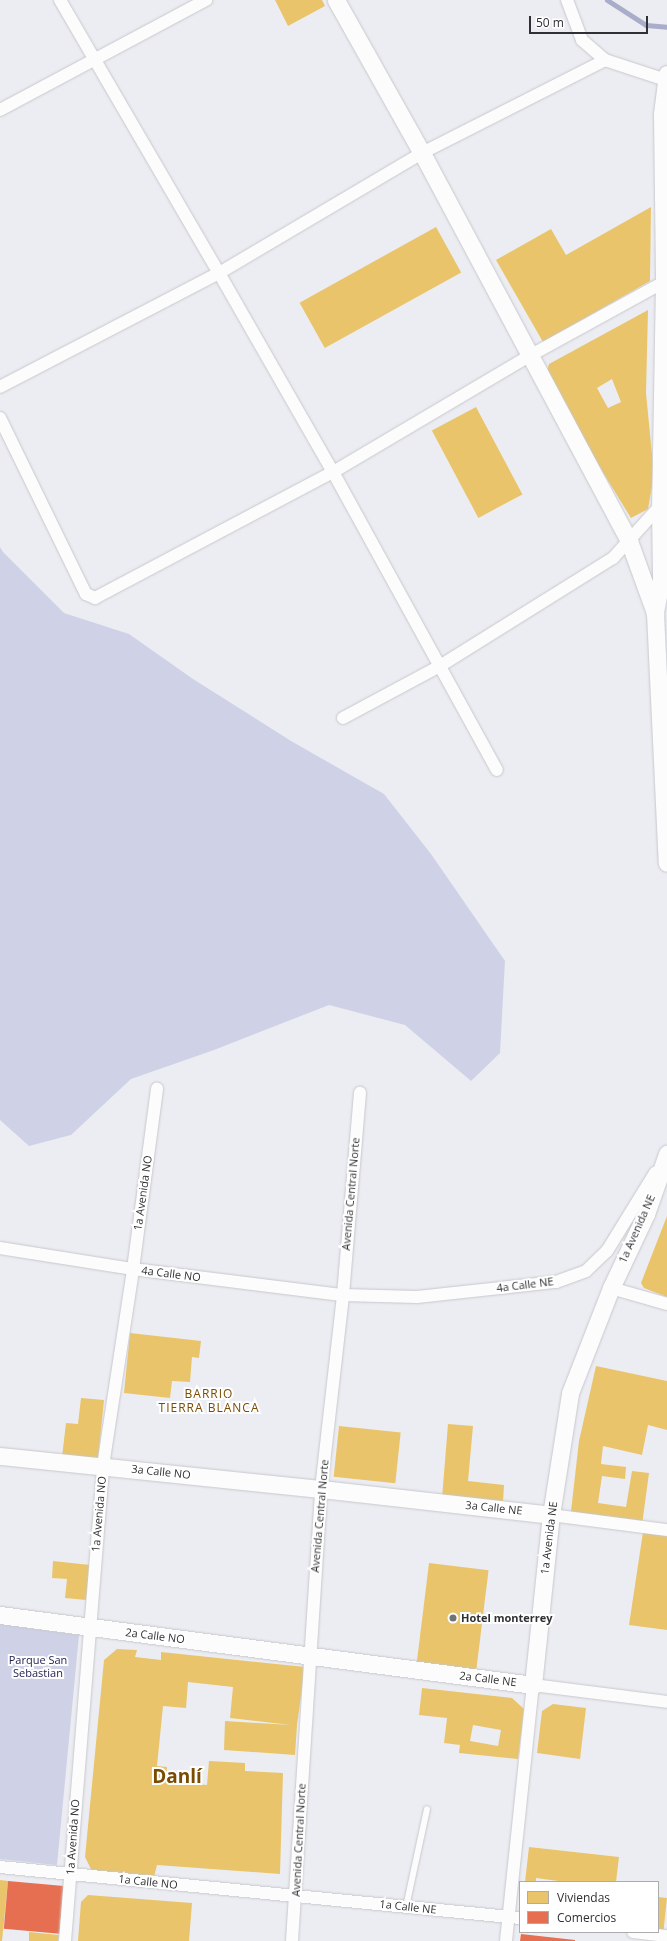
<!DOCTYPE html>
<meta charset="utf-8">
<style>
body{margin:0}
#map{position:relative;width:667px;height:1941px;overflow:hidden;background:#ecedf2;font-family:"Open Sans",sans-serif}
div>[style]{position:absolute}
.green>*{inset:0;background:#cfd2e6}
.homes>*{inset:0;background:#e9c46a;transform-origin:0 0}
.shops>*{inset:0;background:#e76f51;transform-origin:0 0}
.stream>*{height:5px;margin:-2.5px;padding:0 2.5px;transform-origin:2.5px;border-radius:2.5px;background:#aaadc9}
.roads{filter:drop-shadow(0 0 1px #c7c8cc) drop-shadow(0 0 1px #c7c8cc)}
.lane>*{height:6px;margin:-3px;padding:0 3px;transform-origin:3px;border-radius:3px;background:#fcfcfd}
.street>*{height:12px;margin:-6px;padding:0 6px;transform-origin:6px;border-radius:6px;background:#fcfcfd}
.secondary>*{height:17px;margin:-8.5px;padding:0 8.5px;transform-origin:8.5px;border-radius:8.5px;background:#fcfcfd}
.dots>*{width:11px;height:11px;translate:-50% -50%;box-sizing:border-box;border:2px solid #fff;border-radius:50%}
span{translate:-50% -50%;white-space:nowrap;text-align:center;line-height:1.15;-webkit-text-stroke:4px #fff;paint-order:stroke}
.street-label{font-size:11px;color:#2f3033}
.poi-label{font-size:11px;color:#2f3033;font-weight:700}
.left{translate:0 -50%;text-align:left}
.park-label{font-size:11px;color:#222353}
.neighbourhood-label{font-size:12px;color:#7a4b00;letter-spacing:1px}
.town-label{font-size:19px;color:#7a4b00;font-weight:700}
.legend{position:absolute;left:519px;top:1881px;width:140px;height:52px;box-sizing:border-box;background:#fff;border:1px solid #acacad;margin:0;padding:5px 7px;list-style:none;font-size:12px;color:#2f3033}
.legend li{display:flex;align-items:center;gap:8px;height:20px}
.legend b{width:20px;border:1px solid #acacad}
.scale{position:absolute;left:529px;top:16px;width:119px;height:18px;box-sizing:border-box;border:2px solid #2f3033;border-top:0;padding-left:5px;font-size:12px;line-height:14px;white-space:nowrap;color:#2f3033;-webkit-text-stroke:3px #fff;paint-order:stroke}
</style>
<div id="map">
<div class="green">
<i style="clip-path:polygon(0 547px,3px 552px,64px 613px,129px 634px,193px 679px,291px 741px,384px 794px,431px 854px,505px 961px,500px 1053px,471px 1081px,405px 1025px,329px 1005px,214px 1050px,131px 1079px,71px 1135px,29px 1146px,0 1120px)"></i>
<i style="clip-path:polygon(0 1624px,79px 1635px,57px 1865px,0 1859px)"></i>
</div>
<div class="homes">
<i style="clip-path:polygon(275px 0,322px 0,325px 6px,288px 26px)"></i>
<i style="clip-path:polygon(651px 207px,650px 281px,543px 342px,496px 260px,551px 229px,566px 255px)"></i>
<i style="left:436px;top:227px;width:52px;height:156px;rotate:61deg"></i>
<i style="clip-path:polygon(evenodd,648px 310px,646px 393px,654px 475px,648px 509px,631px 518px,588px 448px,547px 371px,549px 364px,648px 310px,612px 379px,621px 402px,608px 408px,597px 388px,612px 379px)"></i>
<i style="left:476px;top:407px;width:99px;height:50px;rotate:62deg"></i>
<i style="clip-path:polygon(667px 1216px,667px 1297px,644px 1288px,641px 1283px)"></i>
<i style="clip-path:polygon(130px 1333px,201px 1341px,199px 1358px,192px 1357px,190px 1382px,172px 1381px,170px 1398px,124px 1393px)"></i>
<i style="clip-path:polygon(596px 1366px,667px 1381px,667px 1430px,648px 1425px,642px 1455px,603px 1446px,601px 1464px,626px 1467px,625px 1479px,602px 1476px,598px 1503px,626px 1507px,632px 1471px,649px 1473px,642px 1525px,576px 1516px,571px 1511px,579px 1441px)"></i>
<i style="clip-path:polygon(81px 1398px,104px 1400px,98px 1460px,62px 1457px,66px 1423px,78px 1424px)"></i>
<i style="clip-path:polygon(448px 1424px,473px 1426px,468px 1481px,504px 1485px,503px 1503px,442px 1498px)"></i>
<i style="left:339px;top:1426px;width:62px;height:51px;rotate:6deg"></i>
<i style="clip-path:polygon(643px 1532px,667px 1536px,667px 1630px,629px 1625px)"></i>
<i style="clip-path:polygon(53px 1561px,90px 1565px,86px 1600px,65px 1598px,67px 1579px,52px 1578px)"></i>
<i style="left:429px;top:1563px;width:60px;height:104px;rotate:7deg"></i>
<i style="clip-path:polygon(117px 1649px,137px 1650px,135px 1657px,161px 1660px,161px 1652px,305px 1667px,297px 1725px,295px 1755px,224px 1750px,225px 1721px,291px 1725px,230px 1718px,233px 1687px,188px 1682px,186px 1708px,163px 1706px,157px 1766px,167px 1767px,166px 1781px,207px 1785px,209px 1761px,245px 1763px,245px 1771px,283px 1773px,280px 1874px,157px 1865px,154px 1877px,92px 1871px,85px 1857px,104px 1660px)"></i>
<i style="clip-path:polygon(evenodd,422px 1688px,512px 1698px,524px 1709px,518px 1759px,459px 1753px,460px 1745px,444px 1743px,447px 1718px,419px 1715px,422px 1688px,473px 1725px,501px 1730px,498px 1746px,470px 1741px,473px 1725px)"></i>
<i style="clip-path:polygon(553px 1704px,586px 1708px,580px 1759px,537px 1753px,542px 1711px)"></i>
<i style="clip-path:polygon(529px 1847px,619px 1857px,616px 1882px,566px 1882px,536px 1878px,536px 1882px,525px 1882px)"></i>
<i style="clip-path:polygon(0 1880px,8px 1881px,2px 1941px,0 1941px)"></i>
<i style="clip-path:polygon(88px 1895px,192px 1903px,189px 1941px,78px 1941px,81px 1902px)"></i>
<i style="left:658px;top:1897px;width:9px;height:32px;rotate:6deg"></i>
<i style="clip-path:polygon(29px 1932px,59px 1935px,58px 1941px,29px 1941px)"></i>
</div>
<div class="shops">
<i style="left:8px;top:1881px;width:56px;height:48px;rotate:5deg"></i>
<i style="clip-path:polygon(521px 1934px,575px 1940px,575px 1941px,520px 1941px)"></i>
</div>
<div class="stream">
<i style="left:607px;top:0;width:46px;rotate:32.7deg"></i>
<i style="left:646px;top:25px;width:21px;rotate:5deg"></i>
</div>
<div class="roads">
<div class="lane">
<i style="left:406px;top:1907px;width:100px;rotate:-77.9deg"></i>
</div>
<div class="street">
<i style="left:60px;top:0;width:316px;rotate:59.8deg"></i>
<i style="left:219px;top:273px;width:229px;rotate:60.2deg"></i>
<i style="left:333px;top:472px;width:340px;rotate:61.2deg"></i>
<i style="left:567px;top:0;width:43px;rotate:69.4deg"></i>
<i style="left:582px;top:40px;width:30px;rotate:41deg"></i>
<i style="left:605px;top:60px;width:64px;rotate:18.2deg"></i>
<i style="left:0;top:110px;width:234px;rotate:-28.1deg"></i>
<i style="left:0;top:387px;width:247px;rotate:-27.5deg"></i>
<i style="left:219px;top:273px;width:236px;rotate:-30.6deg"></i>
<i style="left:422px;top:153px;width:205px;rotate:-26.9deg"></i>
<i style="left:0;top:418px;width:196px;rotate:64deg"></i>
<i style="left:86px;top:594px;width:10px;rotate:24deg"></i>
<i style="left:95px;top:598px;width:269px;rotate:-27.9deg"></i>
<i style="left:333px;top:472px;width:230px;rotate:-30.6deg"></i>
<i style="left:531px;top:355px;width:152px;rotate:-28.8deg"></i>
<i style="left:343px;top:718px;width:110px;rotate:-28.2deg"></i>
<i style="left:440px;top:666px;width:204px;rotate:-32deg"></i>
<i style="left:613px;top:558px;width:70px;rotate:-47.9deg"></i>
<i style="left:0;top:1248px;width:135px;rotate:9deg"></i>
<i style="left:133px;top:1269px;width:212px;rotate:7.1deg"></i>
<i style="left:343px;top:1295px;width:74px;rotate:1.5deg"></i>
<i style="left:417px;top:1297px;width:140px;rotate:-6.2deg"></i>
<i style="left:556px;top:1282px;width:32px;rotate:-20deg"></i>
<i style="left:586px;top:1271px;width:29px;rotate:-44deg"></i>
<i style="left:607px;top:1251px;width:92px;rotate:-58.4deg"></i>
<i style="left:611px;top:1288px;width:58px;rotate:15.9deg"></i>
<i style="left:551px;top:1515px;width:117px;rotate:7.4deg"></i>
<i style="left:0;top:1867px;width:522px;rotate:5.6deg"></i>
<i style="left:633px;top:1932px;width:34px;rotate:7deg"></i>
<i style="left:65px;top:1941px;width:477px;rotate:-85.4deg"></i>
<i style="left:103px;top:1466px;width:199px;rotate:-81.3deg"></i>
<i style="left:133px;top:1269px;width:182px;rotate:-82.4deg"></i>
<i style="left:292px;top:1941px;width:453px;rotate:-86.3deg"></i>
<i style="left:321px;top:1489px;width:195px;rotate:-83.5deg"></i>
<i style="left:343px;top:1295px;width:203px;rotate:-85.2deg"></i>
<i style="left:506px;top:1941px;width:257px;rotate:-84deg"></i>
<i style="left:533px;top:1685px;width:135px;rotate:7.2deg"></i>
</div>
<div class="secondary">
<i style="left:336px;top:0;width:176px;rotate:60.7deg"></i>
<i style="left:422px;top:153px;width:440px;rotate:61.9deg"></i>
<i style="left:629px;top:541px;width:77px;rotate:70.1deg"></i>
<i style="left:667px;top:74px;width:40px;rotate:97.1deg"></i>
<i style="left:662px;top:114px;width:168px;rotate:89.3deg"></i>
<i style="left:664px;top:282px;width:224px;rotate:91deg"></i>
<i style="left:660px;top:506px;width:75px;rotate:89.2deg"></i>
<i style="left:661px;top:581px;width:33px;rotate:101deg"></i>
<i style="left:655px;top:613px;width:250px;rotate:87.3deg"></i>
<i style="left:0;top:1456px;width:323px;rotate:5.9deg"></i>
<i style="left:321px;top:1489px;width:231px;rotate:6.4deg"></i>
<i style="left:0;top:1615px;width:538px;rotate:7.48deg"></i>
<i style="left:533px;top:1685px;width:171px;rotate:-84deg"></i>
<i style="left:551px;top:1515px;width:123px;rotate:-81.1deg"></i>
<i style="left:570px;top:1393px;width:113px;rotate:-68.7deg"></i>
<i style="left:611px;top:1288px;width:82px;rotate:-64.7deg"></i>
<i style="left:646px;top:1214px;width:64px;rotate:-70.7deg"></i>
</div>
</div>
<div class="dots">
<i style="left:453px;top:1618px;background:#717276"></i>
</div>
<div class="street-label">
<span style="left:143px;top:1193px;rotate:-82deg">1a Avenida NO</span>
<span style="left:351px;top:1194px;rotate:-85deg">Avenida Central Norte</span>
<span style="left:637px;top:1229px;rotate:-66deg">1a Avenida NE</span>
<span style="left:171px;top:1274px;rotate:7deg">4a Calle NO</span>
<span style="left:525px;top:1285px;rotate:-7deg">4a Calle NE</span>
<span style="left:161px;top:1472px;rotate:6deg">3a Calle NO</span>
<span style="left:494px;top:1508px;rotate:6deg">3a Calle NE</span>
<span style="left:99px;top:1514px;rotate:-85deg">1a Avenida NO</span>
<span style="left:320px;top:1516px;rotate:-85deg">Avenida Central Norte</span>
<span style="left:549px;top:1538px;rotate:-83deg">1a Avenida NE</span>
<span style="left:155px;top:1636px;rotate:7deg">2a Calle NO</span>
<span style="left:488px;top:1679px;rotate:7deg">2a Calle NE</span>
<span style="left:73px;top:1837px;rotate:-86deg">1a Avenida NO</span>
<span style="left:299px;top:1840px;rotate:-87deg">Avenida Central Norte</span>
<span style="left:148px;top:1882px;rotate:6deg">1a Calle NO</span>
<span style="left:408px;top:1907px;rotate:6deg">1a Calle NE</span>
</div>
<div class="poi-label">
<span class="left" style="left:461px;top:1618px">Hotel monterrey</span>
</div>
<div class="park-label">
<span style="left:38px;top:1667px">Parque San<br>Sebastian</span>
</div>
<div class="neighbourhood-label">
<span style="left:209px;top:1401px">BARRIO<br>TIERRA BLANCA</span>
</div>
<div class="town-label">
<span style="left:177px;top:1777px">Danlí</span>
</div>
<ul class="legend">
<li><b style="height:11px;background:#e9c46a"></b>Viviendas</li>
<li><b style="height:11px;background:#e76f51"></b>Comercios</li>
</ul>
<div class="scale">50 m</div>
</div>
